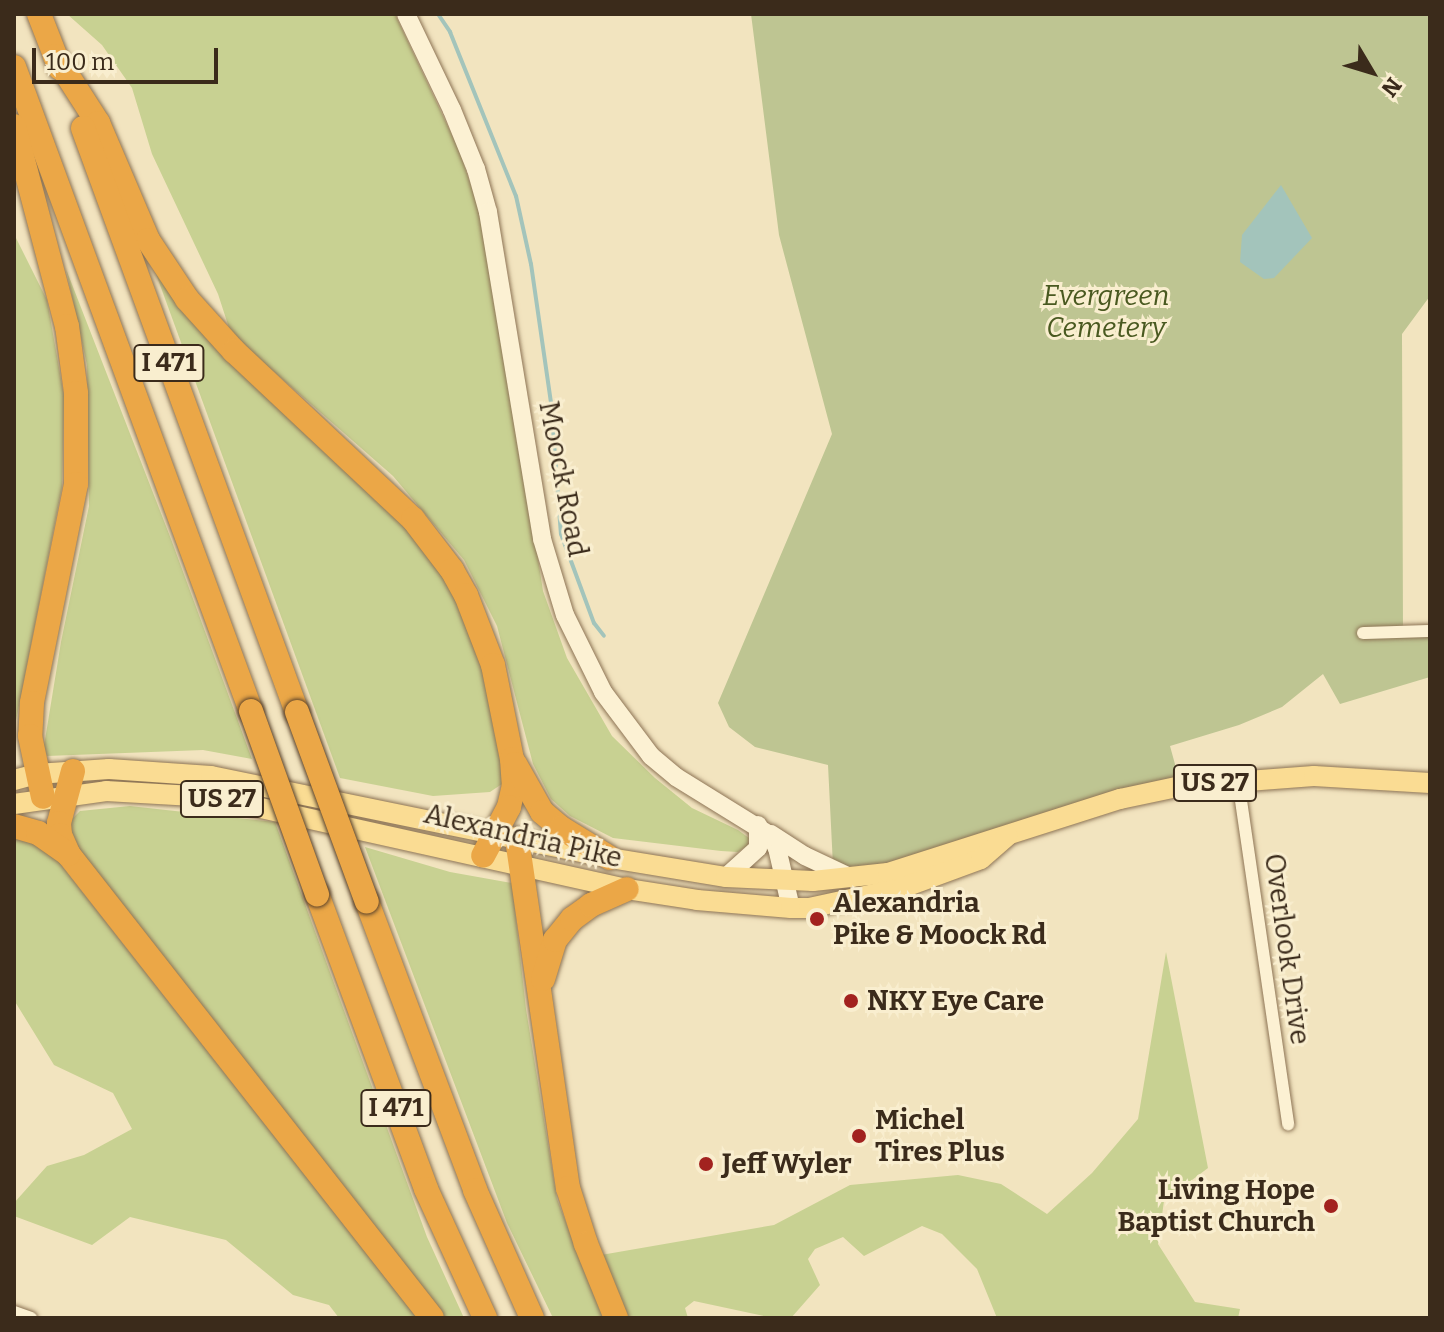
<!DOCTYPE html>
<style>
body{margin:0}
#map{position:relative;width:1444px;height:1332px;overflow:hidden;background:#f2e4bf;font-family:Bitter,serif}
div>[style]{position:absolute}
.green>*{inset:0;background:#c8d192}
.cemetery>*{inset:0;background:#bec592}
.water>*{inset:0;background:#a3c4bb}
.stream>*{height:4px;margin:-2px;padding:0 2px;transform-origin:2px;border-radius:2px;background:#a3c4bb}
.roads{filter:drop-shadow(0 0 2px #8d7455) drop-shadow(0 0 2px #8d7455)}
.minor>*{height:12px;margin:-6px;padding:0 6px;transform-origin:6px;border-radius:6px;background:#fcf1d3}
.secondary>*{height:18px;margin:-9px;padding:0 9px;transform-origin:9px;border-radius:9px;background:#fcf1d3}
.primary>*{height:20px;margin:-10px;padding:0 10px;transform-origin:10px;border-radius:10px;background:#fadc93}
.motorway>*{height:24px;margin:-12px;padding:0 12px;transform-origin:12px;border-radius:12px;background:#eba747}
.bridges{filter:drop-shadow(0 0 2px #5a422a) drop-shadow(0 0 2px #5a422a)}
.motorway-bridge>*{height:24px;margin:-12px;padding:0 12px;transform-origin:12px;border-radius:12px;background:#eba747}
.dots>*{width:22px;height:22px;translate:-50% -50%;box-sizing:border-box;border:4px solid #f9eecf;border-radius:50%}
span{translate:-50% -50%;white-space:nowrap;text-align:center;line-height:1.15;-webkit-text-stroke:6px #f9eecf;paint-order:stroke}
.shield-label span{padding:2px 6px;background:#f9eecf;border:2px solid;border-radius:6px;-webkit-text-stroke-width:0}
.shield-label{font-size:26px;color:#3b2b1b;font-weight:700}
.park-label{font-size:28px;color:#495920;font-style:italic}
.street-label{font-size:28px;color:#3b2b1b}
.poi-label{font-size:28px;color:#3b2b1b;font-weight:700}
.left{translate:0 -50%;text-align:left}
.right{translate:-100% -50%;text-align:right}
.frame{position:absolute;inset:0;border:16px solid #3b2b1b;pointer-events:none}
.north{position:absolute;left:1332px;top:32px;width:80px;height:80px;-webkit-text-stroke:6px #f9eecf;paint-order:stroke;rotate:128deg;font-size:22px;font-weight:700;line-height:32px;text-align:center;color:#3b2b1b}
.north::after{content:'';display:block;margin:auto;width:28px;height:36px;background:#3b2b1b;clip-path:polygon(50% 0,100% 100%,50% 72%,0 100%)}
.scale{position:absolute;left:32px;top:48px;width:186px;height:36px;box-sizing:border-box;border:4px solid #3b2b1b;border-top:0;padding-left:10px;font-size:24px;line-height:28px;white-space:nowrap;color:#3b2b1b;-webkit-text-stroke:6px #f9eecf;paint-order:stroke}
</style>
<div id="map">
<div class="green">
<i style="clip-path:polygon(67px 14px,395px 14px,459px 150px,488px 236px,543px 591px,567px 658px,612px 736px,655px 778px,692px 808px,738px 830px,749px 838px,748px 845px,738px 852px,721px 851px,613px 838px,570px 816px,551px 799px,533px 764px,497px 626px,464px 560px,393px 476px,231px 334px,218px 294px,152px 154px,132px 88px,102px 45px)"></i>
<i style="clip-path:polygon(14px 234px,47px 300px,64px 396px,62px 487px,14px 731px)"></i>
<i style="clip-path:polygon(152px 263px,404px 521px,443px 572px,479px 648px,499px 748px,502px 784px,490px 792px,433px 796px,340px 778px)"></i>
<i style="clip-path:polygon(66px 269px,171px 539px,252px 759px,203px 750px,47px 756px,44px 746px,61px 642px,89px 506px,87px 365px)"></i>
<i style="clip-path:polygon(130px 806px,275px 822px,427px 1237px,464px 1318px,438px 1318px,71px 840px,69px 822px,80px 811px)"></i>
<i style="clip-path:polygon(14px 833px,38px 842px,58px 861px,417px 1318px,339px 1318px,329px 1305px,293px 1295px,226px 1240px,130px 1217px,92px 1245px,14px 1216px,14px 1203px,47px 1166px,84px 1155px,132px 1129px,113px 1093px,54px 1065px,14px 1000px)"></i>
<i style="clip-path:polygon(365px 847px,450px 872px,512px 883px,526px 1009px,557px 1199px,589px 1283px,606px 1318px,553px 1318px,507px 1223px)"></i>
<i style="clip-path:polygon(1166px 952px,1208px 1168px,1164px 1201px,1158px 1244px,1195px 1302px,1240px 1309px,1238px 1318px,997px 1318px,977px 1269px,942px 1234px,922px 1226px,864px 1256px,843px 1237px,815px 1249px,808px 1259px,820px 1285px,791px 1318px,773px 1318px,694px 1301px,685px 1308px,688px 1318px,627px 1318px,601px 1255px,774px 1225px,850px 1185px,958px 1175px,1001px 1184px,1047px 1214px,1092px 1173px,1138px 1119px)"></i>
</div>
<div class="cemetery">
<i style="clip-path:polygon(751px 14px,1430px 14px,1430px 296px,1402px 334px,1403px 632px,1430px 631px,1430px 677px,1340px 704px,1323px 674px,1282px 707px,1239px 725px,1170px 746px,1181px 786px,888px 873px,833px 866px,828px 765px,755px 747px,729px 727px,718px 703px,832px 434px,779px 235px)"></i>
</div>
<div class="water">
<i style="clip-path:polygon(1281px 185px,1312px 238px,1274px 278px,1264px 279px,1240px 262px,1242px 235px)"></i>
</div>
<div class="stream">
<i style="left:438px;top:14px;width:22px;rotate:56deg"></i>
<i style="left:450px;top:32px;width:177px;rotate:68.1deg"></i>
<i style="left:516px;top:196px;width:70px;rotate:77.6deg"></i>
<i style="left:531px;top:264px;width:139px;rotate:81.8deg"></i>
<i style="left:551px;top:402px;width:132px;rotate:85.7deg"></i>
<i style="left:561px;top:534px;width:95px;rotate:69.7deg"></i>
<i style="left:594px;top:623px;width:16px;rotate:52deg"></i>
</div>
<div class="roads">
<div class="minor">
<i style="left:1363px;top:633px;width:67px;rotate:-1.7deg"></i>
<i style="left:1238px;top:780px;width:348px;rotate:81.7deg"></i>
<i style="left:14px;top:1312px;width:18px;rotate:19deg"></i>
</div>
<div class="secondary">
<i style="left:406px;top:14px;width:106px;rotate:64.4deg"></i>
<i style="left:452px;top:110px;width:64px;rotate:67.9deg"></i>
<i style="left:476px;top:169px;width:45px;rotate:74.4deg"></i>
<i style="left:488px;top:212px;width:331px;rotate:80.6deg"></i>
<i style="left:542px;top:539px;width:79px;rotate:73.2deg"></i>
<i style="left:565px;top:615px;width:86px;rotate:63.7deg"></i>
<i style="left:603px;top:692px;width:80px;rotate:53.1deg"></i>
<i style="left:651px;top:756px;width:33px;rotate:40deg"></i>
<i style="left:676px;top:777px;width:110px;rotate:31.7deg"></i>
<i style="left:770px;top:835px;width:15px;rotate:62deg"></i>
<i style="left:777px;top:848px;width:62px;rotate:76.9deg"></i>
<i style="left:771px;top:834px;width:40px;rotate:32.9deg"></i>
<i style="left:805px;top:856px;width:52px;rotate:25.1deg"></i>
<i style="left:726px;top:877px;width:43px;rotate:-42.2deg"></i>
<i style="left:758px;top:848px;width:23px;rotate:-90deg"></i>
</div>
<div class="primary">
<i style="left:14px;top:780px;width:24px;rotate:-15deg"></i>
<i style="left:37px;top:774px;width:72px;rotate:-4deg"></i>
<i style="left:109px;top:769px;width:102px;rotate:3.9deg"></i>
<i style="left:211px;top:776px;width:407px;rotate:11.6deg"></i>
<i style="left:610px;top:858px;width:118px;rotate:9.3deg"></i>
<i style="left:726px;top:877px;width:87px;rotate:2.6deg"></i>
<i style="left:813px;top:881px;width:75px;rotate:-6.1deg"></i>
<i style="left:888px;top:873px;width:244px;rotate:-17.7deg"></i>
<i style="left:1120px;top:799px;width:62px;rotate:-12deg"></i>
<i style="left:1181px;top:786px;width:133px;rotate:-4.3deg"></i>
<i style="left:1314px;top:776px;width:116px;rotate:3.5deg"></i>
<i style="left:14px;top:804px;width:93px;rotate:-8deg"></i>
<i style="left:106px;top:791px;width:105px;rotate:3.3deg"></i>
<i style="left:211px;top:797px;width:426px;rotate:12.5deg"></i>
<i style="left:627px;top:889px;width:71px;rotate:8.9deg"></i>
<i style="left:697px;top:900px;width:94px;rotate:4.9deg"></i>
<i style="left:791px;top:908px;width:18px"></i>
<i style="left:809px;top:908px;width:95px;rotate:-12.1deg"></i>
<i style="left:902px;top:888px;width:84px;rotate:-20.2deg"></i>
<i style="left:981px;top:859px;width:35px;rotate:-41deg"></i>
</div>
<div class="motorway">
<i style="left:39px;top:14px;width:58px;rotate:68.7deg"></i>
<i style="left:55px;top:56px;width:80px;rotate:57.3deg"></i>
<i style="left:98px;top:123px;width:127px;rotate:66.9deg"></i>
<i style="left:148px;top:240px;width:71px;rotate:56.5deg"></i>
<i style="left:187px;top:299px;width:70px;rotate:47.9deg"></i>
<i style="left:234px;top:351px;width:245px;rotate:43.2deg"></i>
<i style="left:413px;top:519px;width:64px;rotate:52.6deg"></i>
<i style="left:452px;top:570px;width:29px;rotate:61deg"></i>
<i style="left:466px;top:595px;width:75px;rotate:68.9deg"></i>
<i style="left:493px;top:665px;width:96px;rotate:78.6deg"></i>
<i style="left:512px;top:759px;width:26px;rotate:86deg"></i>
<i style="left:514px;top:785px;width:23px;rotate:103deg"></i>
<i style="left:509px;top:807px;width:55px;rotate:118deg"></i>
<i style="left:14px;top:67px;width:686px;rotate:69.8deg"></i>
<i style="left:14px;top:126px;width:207px;rotate:75.2deg"></i>
<i style="left:67px;top:326px;width:68px;rotate:82.3deg"></i>
<i style="left:76px;top:393px;width:91px;rotate:90deg"></i>
<i style="left:76px;top:484px;width:223px;rotate:101.4deg"></i>
<i style="left:32px;top:703px;width:33px;rotate:93deg"></i>
<i style="left:30px;top:736px;width:62px;rotate:78deg"></i>
<i style="left:83px;top:128px;width:622px;rotate:69.88deg"></i>
<i style="left:515px;top:764px;width:55px;rotate:60.6deg"></i>
<i style="left:542px;top:812px;width:25px;rotate:40deg"></i>
<i style="left:561px;top:828px;width:57px;rotate:31.5deg"></i>
<i style="left:73px;top:771px;width:54px;rotate:105.1deg"></i>
<i style="left:59px;top:823px;width:12px;rotate:85deg"></i>
<i style="left:60px;top:835px;width:22px;rotate:66deg"></i>
<i style="left:69px;top:855px;width:588px;rotate:51.9deg"></i>
<i style="left:14px;top:826px;width:25px;rotate:16deg"></i>
<i style="left:38px;top:833px;width:37px;rotate:35deg"></i>
<i style="left:517px;top:839px;width:353px;rotate:81.7deg"></i>
<i style="left:568px;top:1188px;width:59px;rotate:72.2deg"></i>
<i style="left:586px;top:1244px;width:80px;rotate:67.9deg"></i>
<i style="left:317px;top:894px;width:314px;rotate:69.7deg"></i>
<i style="left:426px;top:1189px;width:142px;rotate:65.4deg"></i>
<i style="left:367px;top:902px;width:308px;rotate:69.4deg"></i>
<i style="left:475px;top:1190px;width:140px;rotate:66deg"></i>
<i style="left:543px;top:979px;width:41px;rotate:-72.9deg"></i>
<i style="left:555px;top:940px;width:27px;rotate:-51deg"></i>
<i style="left:572px;top:919px;width:24px;rotate:-36deg"></i>
<i style="left:591px;top:905px;width:39px;rotate:-24deg"></i>
</div>
</div>
<div class="bridges">
<div class="motorway-bridge">
<i style="left:251px;top:711px;width:195px;rotate:70.2deg"></i>
<i style="left:297px;top:712px;width:202px;rotate:69.8deg"></i>
</div>
</div>
<div class="dots">
<i style="left:817px;top:919px;background:#a2221f"></i>
<i style="left:851px;top:1001px;background:#a2221f"></i>
<i style="left:859px;top:1136px;background:#a2221f"></i>
<i style="left:706px;top:1164px;background:#a2221f"></i>
<i style="left:1331px;top:1206px;background:#a2221f"></i>
</div>
<div class="shield-label">
<span style="left:169px;top:363px">I 471</span>
<span style="left:1215px;top:783px">US 27</span>
<span style="left:222px;top:799px">US 27</span>
<span style="left:396px;top:1108px">I 471</span>
</div>
<div class="park-label">
<span style="left:1106px;top:312px">Evergreen<br>Cemetery</span>
</div>
<div class="street-label">
<span style="left:563px;top:479px;rotate:79deg">Moock Road</span>
<span style="left:523px;top:836px;rotate:13deg">Alexandria Pike</span>
<span style="left:1287px;top:949px;rotate:82deg">Overlook Drive</span>
</div>
<div class="poi-label">
<span class="left" style="left:833px;top:919px">Alexandria<br>Pike &amp; Moock Rd</span>
<span class="left" style="left:867px;top:1001px">NKY Eye Care</span>
<span class="left" style="left:875px;top:1136px">Michel<br>Tires Plus</span>
<span class="left" style="left:722px;top:1164px">Jeff Wyler</span>
<span class="right" style="left:1315px;top:1206px">Living Hope<br>Baptist Church</span>
</div>
<div class="frame"></div>
<div class="north">N</div>
<div class="scale">100 m</div>
</div>
